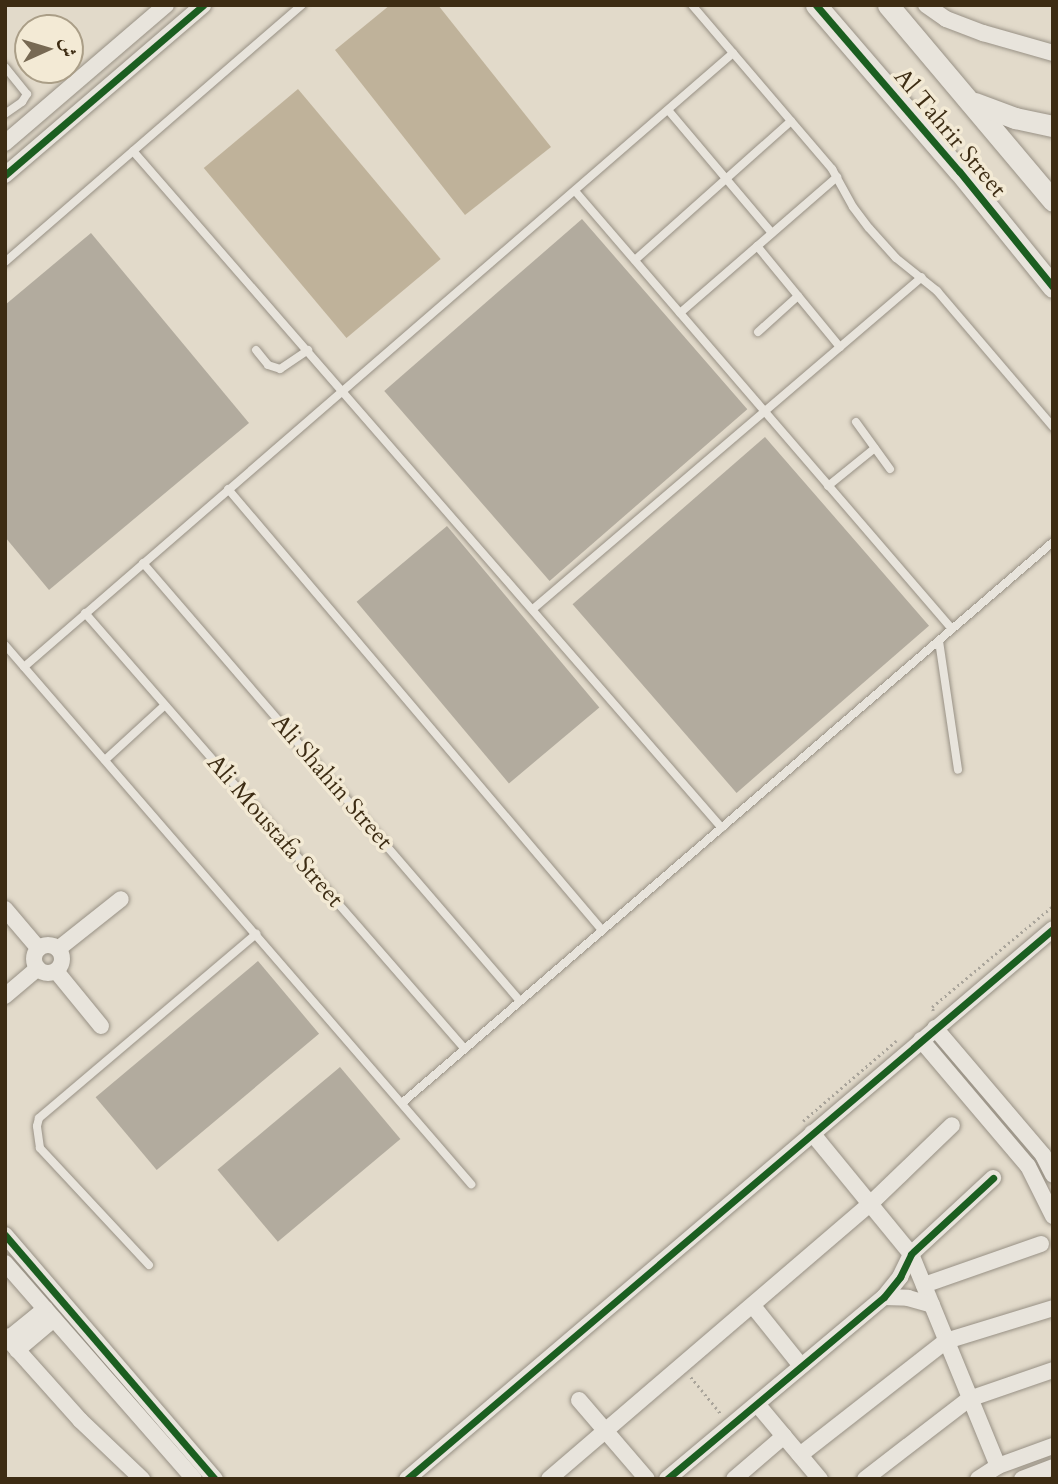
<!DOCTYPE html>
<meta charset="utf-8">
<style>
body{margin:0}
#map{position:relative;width:1058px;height:1484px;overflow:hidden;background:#e2daca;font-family:Cardo,Amiri,serif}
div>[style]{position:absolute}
.water>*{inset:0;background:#bfb29a;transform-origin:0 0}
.building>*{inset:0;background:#b2ab9e;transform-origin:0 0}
.path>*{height:2.5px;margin-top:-1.25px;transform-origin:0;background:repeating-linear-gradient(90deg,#a9a49a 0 2px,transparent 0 5.5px)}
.roads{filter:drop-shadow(0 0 2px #989185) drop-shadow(0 0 2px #989185)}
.service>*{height:8px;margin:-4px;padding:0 4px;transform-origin:4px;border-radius:4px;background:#e8e4dc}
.minor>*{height:16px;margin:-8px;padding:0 8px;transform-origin:8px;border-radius:8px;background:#e8e4dc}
.minor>.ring{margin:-8px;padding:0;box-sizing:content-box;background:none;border:16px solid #e8e4dc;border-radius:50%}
.tertiary>*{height:21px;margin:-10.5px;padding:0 10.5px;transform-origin:10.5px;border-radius:10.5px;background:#e8e4dc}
.cycleway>*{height:7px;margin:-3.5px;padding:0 3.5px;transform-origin:3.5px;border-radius:3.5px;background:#1b5e20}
span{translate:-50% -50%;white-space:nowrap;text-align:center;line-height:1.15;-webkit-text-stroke:7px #f3ead5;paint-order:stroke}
.street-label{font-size:24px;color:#3d2c13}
.frame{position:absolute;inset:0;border:7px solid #3d2c13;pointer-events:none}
.north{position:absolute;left:14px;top:14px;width:70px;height:70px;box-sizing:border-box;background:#f3ead5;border:2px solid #aa9e87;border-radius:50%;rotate:86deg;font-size:19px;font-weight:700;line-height:28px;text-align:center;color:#3d2c13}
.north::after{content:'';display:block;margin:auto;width:24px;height:32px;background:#776953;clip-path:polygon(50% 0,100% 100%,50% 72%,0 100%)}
</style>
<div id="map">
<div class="water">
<i style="clip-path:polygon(390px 5px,438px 5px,551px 147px,465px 215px,335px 50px)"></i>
<i style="left:298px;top:89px;width:222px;height:123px;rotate:50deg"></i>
</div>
<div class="building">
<i style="left:582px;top:219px;width:252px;height:262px;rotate:49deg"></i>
<i style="clip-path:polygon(91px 233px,249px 423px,49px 590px,5px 537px,5px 305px)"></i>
<i style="left:765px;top:437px;width:250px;height:255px;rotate:49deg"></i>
<i style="left:447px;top:526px;width:237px;height:118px;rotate:50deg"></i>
<i style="left:258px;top:961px;width:95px;height:212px;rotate:50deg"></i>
<i style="left:340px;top:1067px;width:94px;height:160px;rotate:50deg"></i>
</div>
<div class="path">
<i style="left:933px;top:1011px;width:4px;rotate:-104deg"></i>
<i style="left:932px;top:1007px;width:158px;rotate:-39.9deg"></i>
<i style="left:803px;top:1121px;width:123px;rotate:-40.7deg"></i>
<i style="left:691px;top:1377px;width:49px;rotate:50.8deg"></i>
</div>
<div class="roads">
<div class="service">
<i style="left:692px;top:5px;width:216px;rotate:49.5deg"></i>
<i style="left:832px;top:169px;width:43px;rotate:61.1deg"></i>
<i style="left:853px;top:207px;width:26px;rotate:53deg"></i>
<i style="left:869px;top:228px;width:40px;rotate:48deg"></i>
<i style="left:896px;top:258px;width:53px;rotate:38.8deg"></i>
<i style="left:937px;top:291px;width:179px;rotate:49.5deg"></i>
<i style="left:5px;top:67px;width:35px;rotate:51deg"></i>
<i style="left:27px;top:94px;width:9px;rotate:122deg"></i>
<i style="left:22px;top:102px;width:21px;rotate:145deg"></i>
<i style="left:668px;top:110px;width:161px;rotate:49.8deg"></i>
<i style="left:133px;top:151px;width:897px;rotate:48.98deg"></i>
<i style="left:575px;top:191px;width:578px;rotate:49.28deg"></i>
<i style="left:757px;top:246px;width:131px;rotate:50.6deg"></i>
<i style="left:635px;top:260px;width:209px;rotate:-41.7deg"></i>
<i style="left:5px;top:262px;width:393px;rotate:-40.9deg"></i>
<i style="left:680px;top:313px;width:208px;rotate:-40.9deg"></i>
<i style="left:758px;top:332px;width:54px;rotate:-42deg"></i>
<i style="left:256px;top:350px;width:19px;rotate:51deg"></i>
<i style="left:268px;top:365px;width:13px;rotate:18deg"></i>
<i style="left:280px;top:369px;width:34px;rotate:-34deg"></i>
<i style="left:856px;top:422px;width:58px;rotate:54.1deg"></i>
<i style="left:828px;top:486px;width:60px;rotate:-39deg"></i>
<i style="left:228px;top:489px;width:578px;rotate:49.7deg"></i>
<i style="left:143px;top:563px;width:578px;rotate:49.28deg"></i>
<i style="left:533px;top:609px;width:511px;rotate:-40.48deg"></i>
<i style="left:85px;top:613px;width:578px;rotate:48.93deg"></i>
<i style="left:939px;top:641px;width:130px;rotate:81.6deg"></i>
<i style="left:5px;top:645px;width:713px;rotate:49.15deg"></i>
<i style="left:24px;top:667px;width:938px;rotate:-40.89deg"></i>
<i style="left:105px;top:760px;width:81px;rotate:-42.5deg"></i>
<i style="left:402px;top:1103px;width:859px;rotate:-40.75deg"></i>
<i style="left:149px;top:1265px;width:160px;rotate:-133deg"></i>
<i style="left:40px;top:1148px;width:22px;rotate:-98deg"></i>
<i style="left:37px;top:1126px;width:8px;rotate:-76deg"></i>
<i style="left:39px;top:1118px;width:285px;rotate:-40.3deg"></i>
</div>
<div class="minor">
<i style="left:926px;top:5px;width:24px;rotate:35deg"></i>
<i style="left:946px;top:19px;width:40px;rotate:21deg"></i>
<i style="left:983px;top:33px;width:73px;rotate:15.9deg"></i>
<i style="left:5px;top:143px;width:212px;rotate:-40.6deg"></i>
<i style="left:5px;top:175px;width:261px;rotate:-40.6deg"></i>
<i style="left:5px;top:909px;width:52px;rotate:49.6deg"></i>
<i class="ring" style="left:34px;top:945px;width:12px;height:12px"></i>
<i style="left:58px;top:949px;width:80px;rotate:-38.4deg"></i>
<i style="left:56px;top:971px;width:71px;rotate:50.7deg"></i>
<i style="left:5px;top:996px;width:43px;rotate:-40.3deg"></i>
<i style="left:935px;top:1028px;width:167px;rotate:49.6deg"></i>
<i style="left:1043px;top:1155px;width:22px;rotate:63deg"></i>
<i style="left:921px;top:1040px;width:165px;rotate:49.7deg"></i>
<i style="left:1028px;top:1166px;width:56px;rotate:63.4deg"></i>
<i style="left:812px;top:1133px;width:156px;rotate:50.7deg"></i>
<i style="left:911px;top:1254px;width:229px;rotate:67.7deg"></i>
<i style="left:5px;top:1235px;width:322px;rotate:49.3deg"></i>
<i style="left:5px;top:1263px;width:287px;rotate:48.8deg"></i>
<i style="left:924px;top:1285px;width:124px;rotate:-19.3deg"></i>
<i style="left:884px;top:1297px;width:24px;rotate:2deg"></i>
<i style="left:908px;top:1298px;width:25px;rotate:16deg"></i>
<i style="left:753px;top:1306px;width:77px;rotate:51.3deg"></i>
<i style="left:5px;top:1336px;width:113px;rotate:48.2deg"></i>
<i style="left:80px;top:1420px;width:86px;rotate:43.6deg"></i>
<i style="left:8px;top:1339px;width:48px;rotate:-39deg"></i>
<i style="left:17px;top:1350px;width:48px;rotate:-40deg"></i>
<i style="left:579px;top:1400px;width:104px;rotate:49.3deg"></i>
<i style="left:757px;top:1404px;width:98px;rotate:50deg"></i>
<i style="left:800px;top:1455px;width:185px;rotate:-38deg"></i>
<i style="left:946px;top:1341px;width:112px;rotate:-17.1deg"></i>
<i style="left:407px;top:1479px;width:848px;rotate:-40.41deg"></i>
<i style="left:549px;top:1479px;width:421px;rotate:-40.6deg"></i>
<i style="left:869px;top:1205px;width:115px;rotate:-43.9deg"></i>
<i style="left:667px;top:1479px;width:283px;rotate:-40deg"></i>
<i style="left:884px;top:1297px;width:26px;rotate:-51deg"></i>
<i style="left:900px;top:1277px;width:25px;rotate:-64deg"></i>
<i style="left:911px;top:1254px;width:112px;rotate:-42.8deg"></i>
<i style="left:734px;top:1479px;width:66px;rotate:-40.7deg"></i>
<i style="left:865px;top:1479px;width:131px;rotate:-37.6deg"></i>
<i style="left:969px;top:1399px;width:89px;rotate:-19deg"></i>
<i style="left:978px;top:1479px;width:24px;rotate:-33deg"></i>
<i style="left:998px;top:1466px;width:59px;rotate:-20deg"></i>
<i style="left:1022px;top:1479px;width:33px;rotate:-21deg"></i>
</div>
<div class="tertiary">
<i style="left:816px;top:5px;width:219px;rotate:49.3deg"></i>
<i style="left:959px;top:171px;width:149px;rotate:51deg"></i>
<i style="left:888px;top:5px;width:256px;rotate:49.9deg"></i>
<i style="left:975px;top:103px;width:43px;rotate:20.6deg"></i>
<i style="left:1015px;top:118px;width:39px;rotate:12deg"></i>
</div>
</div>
<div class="cycleway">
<i style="left:816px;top:5px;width:219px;rotate:49.3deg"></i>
<i style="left:959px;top:171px;width:149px;rotate:51deg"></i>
<i style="left:5px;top:175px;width:261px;rotate:-40.6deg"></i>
<i style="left:5px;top:1235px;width:322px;rotate:49.3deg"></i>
<i style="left:407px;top:1479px;width:848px;rotate:-40.41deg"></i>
<i style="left:667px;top:1479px;width:283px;rotate:-40deg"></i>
<i style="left:884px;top:1297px;width:26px;rotate:-51deg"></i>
<i style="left:900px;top:1277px;width:25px;rotate:-64deg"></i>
<i style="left:911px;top:1254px;width:112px;rotate:-42.8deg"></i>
</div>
<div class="street-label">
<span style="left:950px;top:133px;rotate:50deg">Al Tahrir Street</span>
<span style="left:332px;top:782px;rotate:49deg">Ali Shahin Street</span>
<span style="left:275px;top:831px;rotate:49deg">Ali Moustafa Street</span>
</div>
<div class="frame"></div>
<div class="north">ش</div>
</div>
